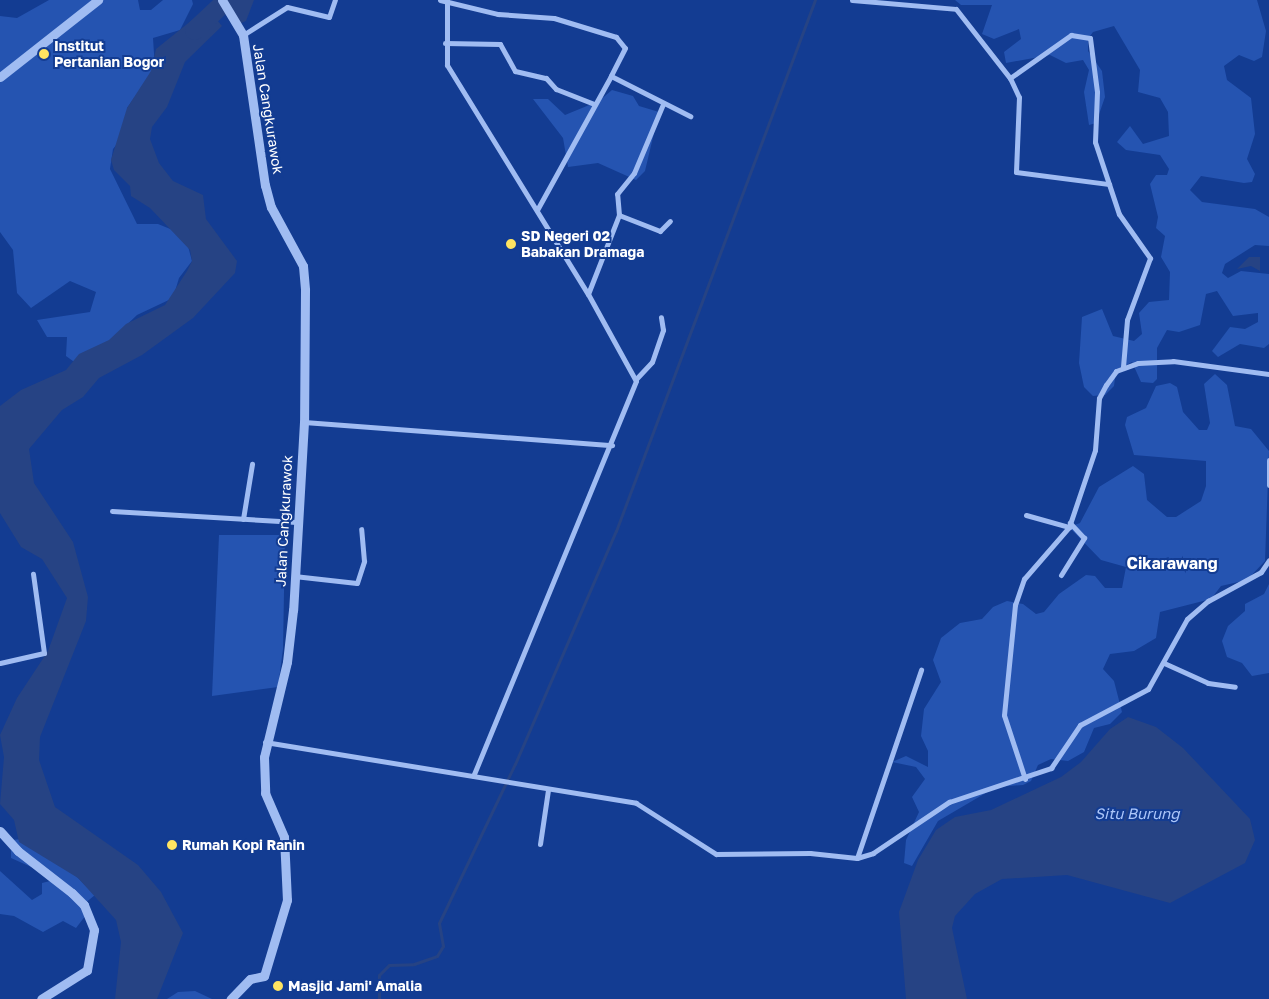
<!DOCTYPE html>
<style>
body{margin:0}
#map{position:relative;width:1269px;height:999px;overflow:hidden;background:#133c92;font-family:"Golos Text",sans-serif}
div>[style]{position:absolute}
.green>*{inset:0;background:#2554b1}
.water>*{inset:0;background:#264384}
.stream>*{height:3px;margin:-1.5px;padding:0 1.5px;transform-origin:1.5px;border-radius:1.5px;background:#264384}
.river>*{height:19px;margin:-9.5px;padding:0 9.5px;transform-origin:9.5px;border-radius:9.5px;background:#264384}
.minor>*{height:5px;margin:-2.5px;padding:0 2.5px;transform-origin:2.5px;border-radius:2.5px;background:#a0bcf2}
.tertiary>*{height:9px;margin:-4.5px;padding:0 4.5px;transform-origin:4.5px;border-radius:4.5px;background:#a0bcf2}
.dots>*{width:14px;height:14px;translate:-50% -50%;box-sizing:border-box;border:2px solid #133c92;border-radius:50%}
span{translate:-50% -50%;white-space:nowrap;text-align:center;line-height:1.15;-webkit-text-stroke:4px #133c92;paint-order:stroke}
.poi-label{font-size:14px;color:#fff;font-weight:700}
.left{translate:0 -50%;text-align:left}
.street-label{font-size:14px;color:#fff}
.water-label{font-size:15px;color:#acc6f9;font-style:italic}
.quarter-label{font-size:16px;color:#fff;font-weight:700}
</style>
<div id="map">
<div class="green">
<i style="clip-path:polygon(49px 0,138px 0,140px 10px,151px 10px,163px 0,192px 0,193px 4px,180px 30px,153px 38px,155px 69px,127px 108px,130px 128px,113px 149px,110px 169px,137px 224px,158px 224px,185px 235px,192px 261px,179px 278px,173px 298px,137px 315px,118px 333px,116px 341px,77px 364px,66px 356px,67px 337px,47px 337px,37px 320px,90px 312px,96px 292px,70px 281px,31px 308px,17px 293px,13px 250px,0 232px,0 16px,17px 18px)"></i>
<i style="clip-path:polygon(955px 0,1257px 0,1266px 31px,1262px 57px,1254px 61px,1239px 55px,1224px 66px,1227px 80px,1251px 98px,1255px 134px,1247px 159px,1255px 174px,1252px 182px,1244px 183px,1201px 176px,1190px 190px,1202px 202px,1255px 209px,1269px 217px,1269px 246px,1255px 245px,1225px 264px,1222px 273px,1228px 278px,1241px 271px,1269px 274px,1269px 344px,1264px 348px,1240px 344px,1218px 357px,1212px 351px,1230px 327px,1245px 329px,1258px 322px,1258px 313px,1233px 316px,1217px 291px,1206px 294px,1200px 325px,1179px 332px,1167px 330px,1157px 348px,1157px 379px,1153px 383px,1141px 382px,1132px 362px,1116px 371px,1114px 386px,1105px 395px,1093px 396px,1084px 387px,1079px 363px,1082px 317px,1102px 309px,1113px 336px,1134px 341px,1142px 334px,1139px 313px,1149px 302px,1169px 300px,1170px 272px,1161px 257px,1165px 236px,1156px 228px,1158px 217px,1150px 184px,1156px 175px,1167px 175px,1169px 169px,1160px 155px,1126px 150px,1117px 142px,1130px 126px,1143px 144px,1169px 136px,1168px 112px,1160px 98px,1138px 92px,1140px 70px,1114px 26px,1093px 32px,1088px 39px,1088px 51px,1102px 71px,1105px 97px,1096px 123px,1089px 125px,1084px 92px,1089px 70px,1083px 60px,1066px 63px,1050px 55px,1006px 63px,1004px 52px,1021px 39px,1019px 29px,994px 39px,982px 34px,992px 5px,961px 5px)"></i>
<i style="clip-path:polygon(612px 90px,633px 96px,639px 106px,659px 112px,645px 171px,636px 180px,598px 163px,568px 167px,563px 138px,533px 99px,548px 99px,565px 115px,599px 101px)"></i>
<i style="clip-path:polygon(1215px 374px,1227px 385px,1235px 426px,1251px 429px,1269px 451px,1265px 561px,1247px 580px,1221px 586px,1211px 599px,1160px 612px,1156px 638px,1134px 651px,1110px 654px,1103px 669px,1114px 681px,1122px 712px,1110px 724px,1094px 728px,1084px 752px,1068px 761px,1051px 759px,1038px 765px,1031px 781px,1023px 785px,996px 787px,938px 821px,912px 866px,904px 863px,906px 840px,919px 812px,912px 797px,925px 779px,916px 767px,892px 762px,906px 756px,928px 767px,928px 751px,921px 736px,924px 709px,941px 682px,933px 660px,941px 638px,960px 623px,982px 619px,993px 607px,1007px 601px,1023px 604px,1036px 614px,1044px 612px,1059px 594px,1086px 575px,1095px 576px,1105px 588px,1122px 588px,1126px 567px,1101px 560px,1069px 527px,1080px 523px,1099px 487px,1133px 466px,1144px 474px,1147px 500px,1167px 517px,1176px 517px,1201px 501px,1206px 486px,1206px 461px,1134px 455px,1125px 425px,1127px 417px,1146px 408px,1156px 386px,1170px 383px,1177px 387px,1183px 412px,1199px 430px,1207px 430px,1210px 423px,1204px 384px)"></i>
<i style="clip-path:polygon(219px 535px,285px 535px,283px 649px,278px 687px,212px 696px)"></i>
<i style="clip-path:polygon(1269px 584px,1269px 673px,1252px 676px,1242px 663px,1227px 657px,1222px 641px,1228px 626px,1245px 611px,1245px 604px,1264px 594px)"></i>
<i style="clip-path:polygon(23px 839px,55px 855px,95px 895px,84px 904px,86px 915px,76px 928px,63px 921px,43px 932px,14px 916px,0 914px,0 871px,32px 900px,42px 894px,42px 883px,58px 879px,11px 858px,11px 840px)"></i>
<i style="clip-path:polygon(195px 991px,212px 999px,167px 999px,178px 992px)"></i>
</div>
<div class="water">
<i style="clip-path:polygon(225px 0,254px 0,246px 21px,239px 24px)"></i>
<i style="clip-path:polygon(207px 8px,222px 26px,185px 62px,167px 107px,152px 127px,150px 139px,159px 163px,173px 181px,203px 195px,206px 219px,237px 261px,235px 273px,193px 318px,142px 355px,99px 378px,83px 397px,62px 410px,29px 449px,34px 483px,73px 542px,88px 597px,86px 621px,40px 737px,39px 760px,55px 807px,138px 865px,161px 892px,183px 933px,157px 999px,115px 999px,121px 942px,116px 920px,78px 878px,19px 842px,14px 820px,0 804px,4px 757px,0 735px,17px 698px,48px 651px,67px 598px,42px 559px,21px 547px,0 513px,0 406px,21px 390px,66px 370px,79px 354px,109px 340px,126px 324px,165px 305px,187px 271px,192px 261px,190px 250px,150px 208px,131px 196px,130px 186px,114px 170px,111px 160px,127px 108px,151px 71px,156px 49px)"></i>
<i style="clip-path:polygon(1249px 257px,1260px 257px,1260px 271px,1251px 266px,1237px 269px)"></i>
<i style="clip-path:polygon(1128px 717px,1156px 727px,1183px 748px,1250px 819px,1255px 840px,1245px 863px,1170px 903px,1067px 875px,1002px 879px,975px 894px,955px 916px,952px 928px,967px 999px,906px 999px,899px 912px,918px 860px,936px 830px,955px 817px,991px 810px,1061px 777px,1081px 762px,1110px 729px)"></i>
</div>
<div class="stream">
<i style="left:379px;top:999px;width:24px;rotate:-90deg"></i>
<i style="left:379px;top:975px;width:14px;rotate:-45deg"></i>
<i style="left:389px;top:965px;width:25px;rotate:-2deg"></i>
<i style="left:414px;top:964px;width:24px;rotate:-19deg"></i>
<i style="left:437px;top:956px;width:12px;rotate:-59deg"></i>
<i style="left:443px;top:946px;width:23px;rotate:-100deg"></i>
<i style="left:439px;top:923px;width:176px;rotate:-64.5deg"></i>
<i style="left:515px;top:764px;width:254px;rotate:-66.6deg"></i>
<i style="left:616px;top:531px;width:567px;rotate:-69.46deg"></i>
</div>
<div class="river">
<i style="left:194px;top:30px;width:44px;rotate:-43.2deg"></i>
</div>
<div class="minor">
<i style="left:440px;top:0;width:60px;rotate:13.6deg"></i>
<i style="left:498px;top:14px;width:56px;rotate:4.1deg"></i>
<i style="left:554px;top:18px;width:65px;rotate:17deg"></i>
<i style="left:616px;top:37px;width:14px;rotate:51deg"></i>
<i style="left:625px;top:48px;width:31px;rotate:117deg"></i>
<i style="left:447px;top:0;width:65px;rotate:90deg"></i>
<i style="left:447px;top:65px;width:269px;rotate:58.4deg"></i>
<i style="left:588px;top:294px;width:99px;rotate:61.1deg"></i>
<i style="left:636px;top:381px;width:427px;rotate:112.4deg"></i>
<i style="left:852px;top:0;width:104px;rotate:4.9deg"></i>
<i style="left:956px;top:9px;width:88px;rotate:52deg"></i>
<i style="left:1010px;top:78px;width:21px;rotate:65deg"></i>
<i style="left:1019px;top:97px;width:75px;rotate:92.3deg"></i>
<i style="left:1016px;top:172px;width:94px;rotate:7.4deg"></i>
<i style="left:243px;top:35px;width:52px;rotate:-32.5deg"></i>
<i style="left:287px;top:7px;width:43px;rotate:13.4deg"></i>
<i style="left:329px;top:17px;width:18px;rotate:-71deg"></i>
<i style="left:445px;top:43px;width:55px;rotate:1deg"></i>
<i style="left:500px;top:44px;width:31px;rotate:61deg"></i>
<i style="left:515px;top:71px;width:32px;rotate:13deg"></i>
<i style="left:546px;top:78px;width:15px;rotate:48deg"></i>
<i style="left:556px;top:89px;width:41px;rotate:21.5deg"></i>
<i style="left:1010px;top:78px;width:75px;rotate:-35.2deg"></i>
<i style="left:1071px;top:35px;width:19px;rotate:9deg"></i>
<i style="left:1090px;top:38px;width:54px;rotate:82.6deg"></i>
<i style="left:1097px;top:92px;width:50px;rotate:92.3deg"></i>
<i style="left:1095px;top:142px;width:76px;rotate:71.6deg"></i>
<i style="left:1119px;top:214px;width:54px;rotate:54.8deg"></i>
<i style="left:1150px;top:258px;width:66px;rotate:110.4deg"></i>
<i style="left:1127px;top:320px;width:47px;rotate:94.9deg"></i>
<i style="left:537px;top:210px;width:153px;rotate:-61.1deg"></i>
<i style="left:611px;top:76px;width:89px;rotate:26.9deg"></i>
<i style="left:619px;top:215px;width:44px;rotate:21.3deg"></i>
<i style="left:660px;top:231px;width:14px;rotate:-45deg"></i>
<i style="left:588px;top:294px;width:85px;rotate:-68.6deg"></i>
<i style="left:619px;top:215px;width:21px;rotate:-95deg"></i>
<i style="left:617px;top:194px;width:27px;rotate:-51deg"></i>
<i style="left:634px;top:173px;width:75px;rotate:-67.2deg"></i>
<i style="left:636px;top:379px;width:23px;rotate:-47deg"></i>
<i style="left:652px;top:362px;width:34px;rotate:-71deg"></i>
<i style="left:663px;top:330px;width:13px;rotate:-99deg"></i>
<i style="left:304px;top:422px;width:309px;rotate:4.3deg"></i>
<i style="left:1269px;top:460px;width:25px;rotate:90deg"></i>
<i style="left:112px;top:511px;width:185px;rotate:3.4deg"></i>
<i style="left:1026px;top:515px;width:45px;rotate:15.6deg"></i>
<i style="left:243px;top:519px;width:56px;rotate:-80.7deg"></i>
<i style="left:1061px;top:575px;width:44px;rotate:-58.1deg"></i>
<i style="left:1084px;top:538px;width:21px;rotate:-133deg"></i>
<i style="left:294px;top:576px;width:63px;rotate:6.3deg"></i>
<i style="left:357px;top:583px;width:23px;rotate:-72deg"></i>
<i style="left:364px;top:561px;width:32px;rotate:-95deg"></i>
<i style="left:0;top:663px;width:45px;rotate:-12.8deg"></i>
<i style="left:44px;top:653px;width:80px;rotate:-97.9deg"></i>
<i style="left:1164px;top:663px;width:48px;rotate:24.4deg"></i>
<i style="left:1208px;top:683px;width:27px;rotate:8deg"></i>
<i style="left:265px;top:742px;width:376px;rotate:9.3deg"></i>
<i style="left:636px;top:803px;width:95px;rotate:32.5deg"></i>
<i style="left:716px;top:854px;width:94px;rotate:-0.6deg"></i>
<i style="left:810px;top:853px;width:47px;rotate:6.1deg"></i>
<i style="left:857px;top:858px;width:17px;rotate:-17deg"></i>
<i style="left:873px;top:853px;width:92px;rotate:-33.9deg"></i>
<i style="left:949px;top:802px;width:108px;rotate:-18.4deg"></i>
<i style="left:1051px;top:768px;width:52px;rotate:-56deg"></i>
<i style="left:1080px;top:725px;width:77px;rotate:-27.9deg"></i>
<i style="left:1148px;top:689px;width:80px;rotate:-60.9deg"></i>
<i style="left:1187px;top:619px;width:28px;rotate:-41deg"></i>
<i style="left:1208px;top:601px;width:60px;rotate:-28.7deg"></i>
<i style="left:1261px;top:572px;width:14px;rotate:-56deg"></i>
<i style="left:1025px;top:779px;width:67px;rotate:-108.2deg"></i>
<i style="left:1004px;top:715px;width:111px;rotate:-84.3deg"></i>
<i style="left:1015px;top:605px;width:28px;rotate:-71deg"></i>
<i style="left:1024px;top:579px;width:69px;rotate:-49.1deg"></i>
<i style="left:1069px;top:527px;width:81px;rotate:-71.3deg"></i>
<i style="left:1095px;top:450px;width:52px;rotate:-85.6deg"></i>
<i style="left:1099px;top:398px;width:15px;rotate:-62deg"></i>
<i style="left:1106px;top:385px;width:17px;rotate:-54deg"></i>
<i style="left:1116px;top:371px;width:23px;rotate:-20deg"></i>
<i style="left:1138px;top:363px;width:35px;rotate:-3deg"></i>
<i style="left:1173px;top:361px;width:97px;rotate:7.7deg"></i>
<i style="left:540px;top:844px;width:55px;rotate:-81.6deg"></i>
<i style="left:857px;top:858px;width:199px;rotate:-71.2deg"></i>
</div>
<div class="tertiary">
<i style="left:222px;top:0;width:41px;rotate:59deg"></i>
<i style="left:243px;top:35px;width:152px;rotate:81.7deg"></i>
<i style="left:265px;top:185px;width:23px;rotate:75deg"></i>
<i style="left:271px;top:207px;width:67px;rotate:61.5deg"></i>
<i style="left:303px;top:266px;width:24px;rotate:85deg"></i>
<i style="left:305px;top:290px;width:132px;rotate:90.4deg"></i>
<i style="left:304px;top:422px;width:188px;rotate:93.3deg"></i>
<i style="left:293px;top:610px;width:52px;rotate:96.6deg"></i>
<i style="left:287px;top:662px;width:98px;rotate:103.6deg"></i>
<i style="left:264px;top:757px;width:36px;rotate:88deg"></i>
<i style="left:265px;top:793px;width:48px;rotate:66.6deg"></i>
<i style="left:284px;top:837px;width:63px;rotate:87.3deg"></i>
<i style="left:287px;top:900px;width:79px;rotate:106.8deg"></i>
<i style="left:264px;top:976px;width:14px;rotate:168deg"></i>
<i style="left:250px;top:979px;width:28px;rotate:134deg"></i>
<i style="left:0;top:77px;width:125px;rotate:-38.2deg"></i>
<i style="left:0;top:831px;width:27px;rotate:48deg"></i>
<i style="left:18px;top:851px;width:68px;rotate:37.9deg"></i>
<i style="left:72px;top:893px;width:17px;rotate:45deg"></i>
<i style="left:84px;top:905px;width:27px;rotate:68deg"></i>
<i style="left:94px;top:930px;width:41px;rotate:99.9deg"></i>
<i style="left:87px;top:970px;width:54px;rotate:147.8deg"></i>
</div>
<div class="dots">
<i style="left:44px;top:54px;background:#ffe461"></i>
<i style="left:511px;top:244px;background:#ffe461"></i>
<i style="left:172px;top:845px;background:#ffe461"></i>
<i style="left:278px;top:986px;background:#ffe461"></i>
</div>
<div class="poi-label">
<span class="left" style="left:54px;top:54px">Institut<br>Pertanian Bogor</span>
<span class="left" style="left:521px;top:244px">SD Negeri 02<br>Babakan Dramaga</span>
<span class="left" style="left:182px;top:845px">Rumah Kopi Ranin</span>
<span class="left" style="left:288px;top:986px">Masjid Jami' Amalia</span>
</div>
<div class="street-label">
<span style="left:268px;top:109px;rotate:81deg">Jalan Cangkurawok</span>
<span style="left:284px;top:521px;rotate:-87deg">Jalan Cangkurawok</span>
</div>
<div class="water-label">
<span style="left:1137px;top:814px">Situ Burung</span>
</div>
<div class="quarter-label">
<span style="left:1172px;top:563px">Cikarawang</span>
</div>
</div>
